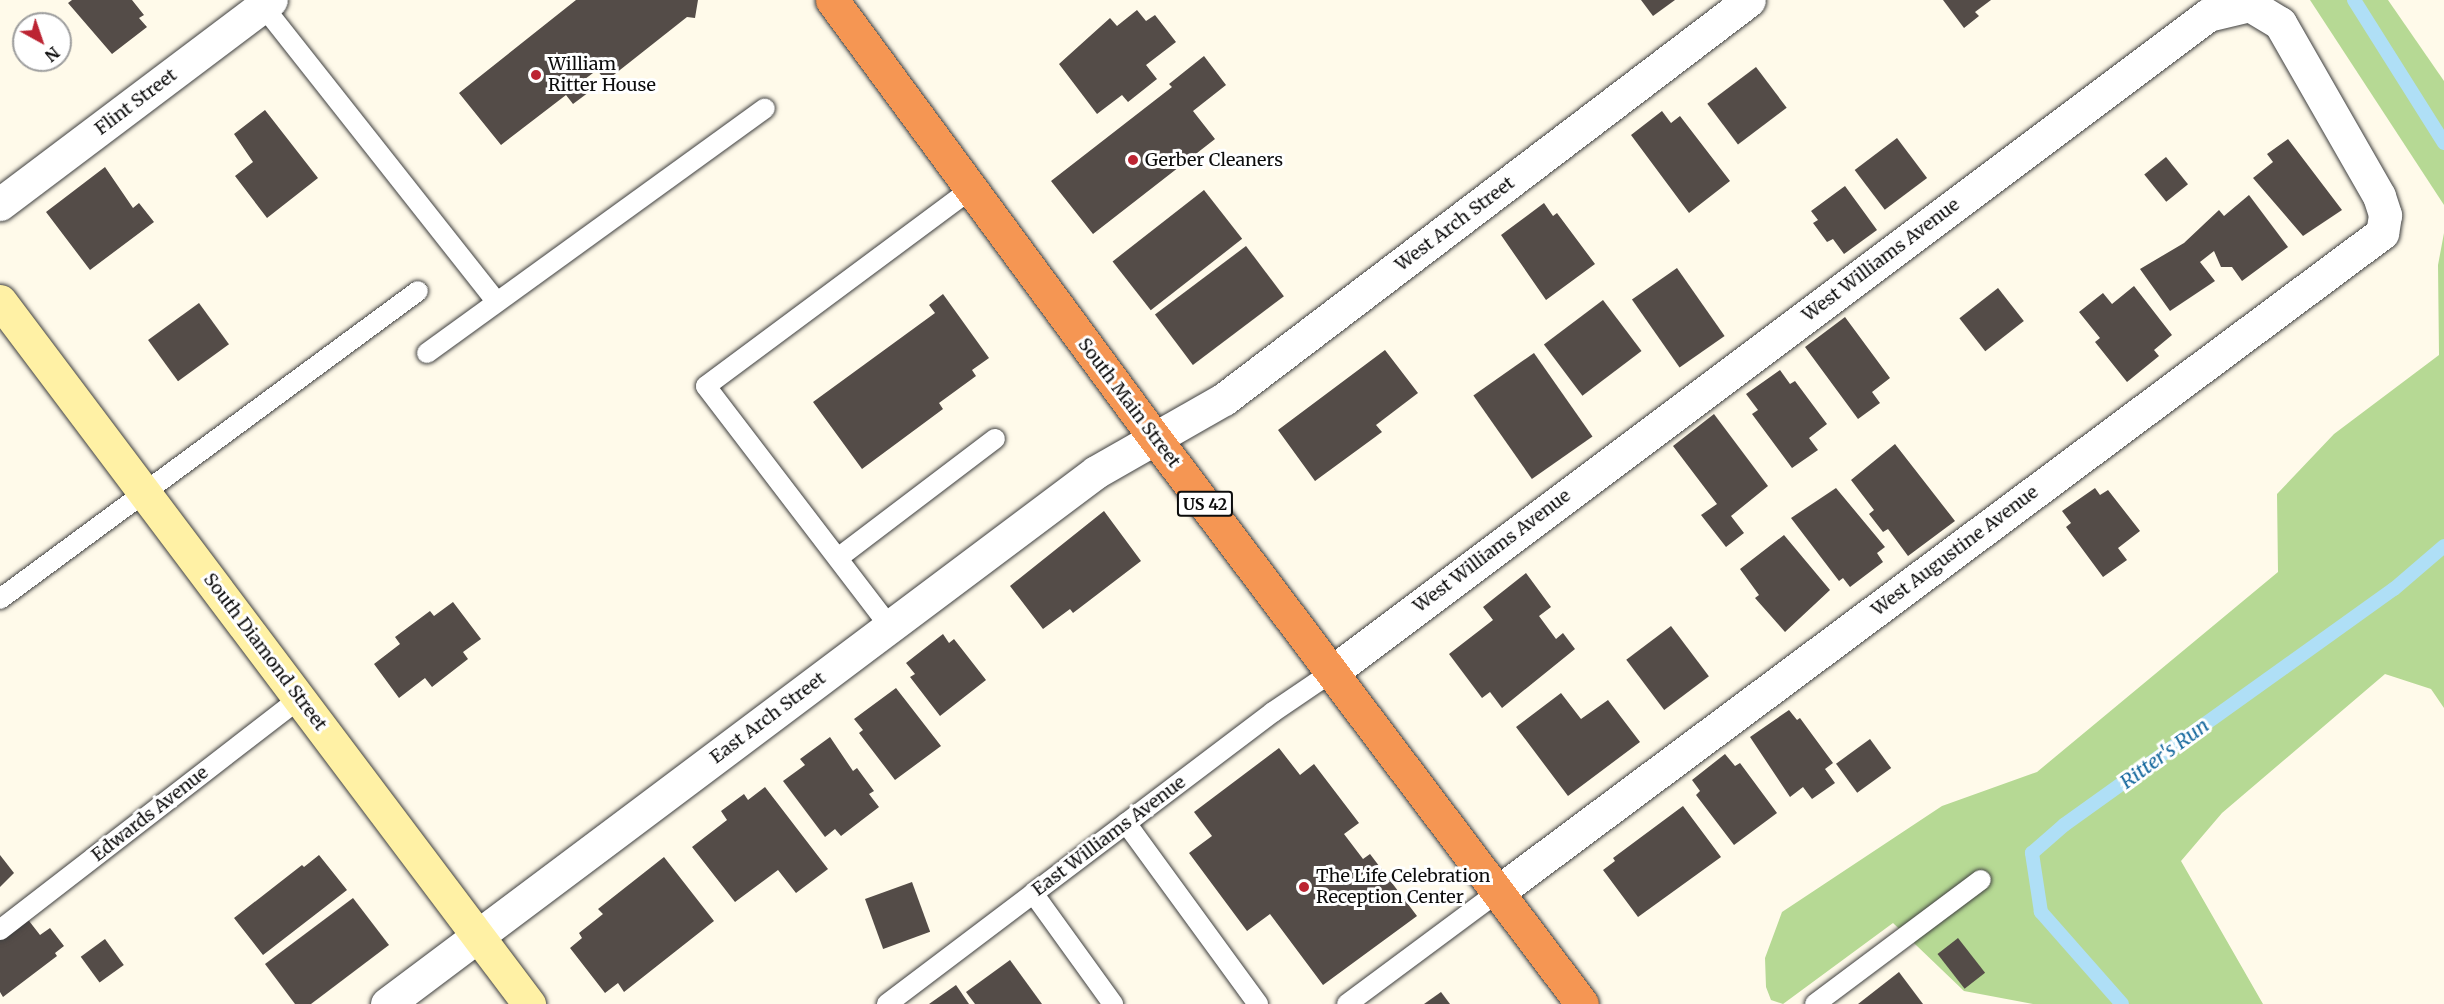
<!DOCTYPE html>
<style>
body{margin:0}
#map{position:relative;width:2444px;height:1004px;overflow:hidden;background:#fffaea;font-family:Merriweather,serif}
div>[style]{position:absolute}
.forest>*{inset:0;background:#b6d994}
.stream>*{height:14px;margin:-7px;padding:0 7px;transform-origin:7px;border-radius:7px;background:#afdff6}
.building>*{inset:0;background:#544c48;transform-origin:0 0}
.roads{filter:drop-shadow(0 0 2px #3f3f3f) drop-shadow(0 0 2px #3f3f3f)}
.lane>*{height:20px;margin:-10px;padding:0 10px;transform-origin:10px;border-radius:10px;background:#fff}
.street>*{height:33px;margin:-16.5px;padding:0 16.5px;transform-origin:16.5px;border-radius:16.5px;background:#fff}
.secondary>*{height:33px;margin:-16.5px;padding:0 16.5px;transform-origin:16.5px;border-radius:16.5px;background:#fff1a5}
.highway>*{height:33px;margin:-16.5px;padding:0 16.5px;transform-origin:16.5px;border-radius:16.5px;background:#f59653}
.dots>*{width:16px;height:16px;translate:-50% -50%;box-sizing:border-box;border:3px solid #fff;border-radius:50%}
span{translate:-50% -50%;white-space:nowrap;text-align:center;line-height:1.15;-webkit-text-stroke:6px #fff;paint-order:stroke}
.shield-label span{padding:2px 4px;background:#fff;border:2px solid;border-radius:4px;-webkit-text-stroke-width:0}
.shield-label{font-size:16px;color:#0c0c0c;font-weight:700}
.poi-label{font-size:18px;color:#0c0c0c}
.left{translate:0 -50%;text-align:left}
.street-label{font-size:18px;color:#0c0c0c}
.water-label{font-size:20px;color:#15689d;font-style:italic}
.north{position:absolute;left:12px;top:12px;width:60px;height:60px;box-sizing:border-box;background:#fff;border:2px solid #9e9e9e;border-radius:50%;rotate:140deg;font-size:16px;font-weight:700;line-height:24px;text-align:center;color:#0c0c0c}
.north::after{content:'';display:block;margin:auto;width:21px;height:27px;background:#bc2432;clip-path:polygon(50% 0,100% 100%,50% 72%,0 100%)}
</style>
<div id="map">
<div class="forest">
<i style="clip-path:polygon(2310px 0,2388px 0,2444px 81px,2444px 205px)"></i>
<i style="clip-path:polygon(2444px 233px,2444px 708px,2431px 689px,2385px 674px,2222px 813px,2181px 861px,2263px 1004px,2033px 1004px,1964px 991px,1893px 923px,1783px 1004px,1771px 1000px,1766px 987px,1765px 958px,1782px 912px,1942px 806px,2037px 772px,2278px 572px,2277px 494px,2334px 434px,2439px 355px,2438px 265px)"></i>
</div>
<div class="stream">
<i style="left:2354px;top:0;width:169px;rotate:57.8deg"></i>
<i style="left:2122px;top:1004px;width:123px;rotate:-131.4deg"></i>
<i style="left:2041px;top:912px;width:60px;rotate:-98.7deg"></i>
<i style="left:2032px;top:853px;width:43px;rotate:-41.2deg"></i>
<i style="left:2064px;top:825px;width:406px;rotate:-35.6deg"></i>
<i style="left:2394px;top:589px;width:66px;rotate:-40.7deg"></i>
</div>
<div class="building">
<i style="clip-path:polygon(72px 0,132px 0,144px 15px,139px 18px,147px 27px,112px 54px,68px 3px)"></i>
<i style="clip-path:polygon(576px 0,698px 0,695px 18px,687px 17px,606px 81px,597px 70px,585px 79px,593px 89px,573px 104px,566px 95px,501px 145px,459px 93px)"></i>
<i style="clip-path:polygon(1641px 0,1675px 0,1653px 16px)"></i>
<i style="clip-path:polygon(1943px 0,1991px 0,1975px 12px,1979px 16px,1964px 28px)"></i>
<i style="clip-path:polygon(1137px 10px,1146px 21px,1155px 15px,1176px 42px,1146px 65px,1157px 79px,1128px 102px,1122px 95px,1097px 114px,1059px 64px,1110px 18px,1117px 26px)"></i>
<i style="clip-path:polygon(1204px 56px,1226px 85px,1193px 111px,1215px 139px,1093px 234px,1051px 181px,1172px 87px,1169px 84px)"></i>
<i style="left:1756px;top:67px;width:51px;height:61px;rotate:53deg"></i>
<i style="clip-path:polygon(265px 110px,318px 178px,267px 218px,235px 176px,253px 162px,234px 134px)"></i>
<i style="clip-path:polygon(1662px 111px,1671px 123px,1680px 116px,1730px 181px,1689px 213px,1631px 135px)"></i>
<i style="left:1897px;top:138px;width:50px;height:53px;rotate:53deg"></i>
<i style="clip-path:polygon(2288px 139px,2342px 210px,2303px 236px,2253px 178px,2273px 162px,2267px 154px)"></i>
<i style="left:2166px;top:157px;width:35px;height:28px;rotate:51deg"></i>
<i style="clip-path:polygon(105px 167px,133px 208px,139px 203px,154px 222px,90px 270px,46px 212px)"></i>
<i style="clip-path:polygon(1845px 186px,1877px 230px,1844px 254px,1833px 239px,1827px 242px,1813px 223px,1818px 220px,1811px 211px)"></i>
<i style="left:1204px;top:190px;width:62px;height:116px;rotate:52deg"></i>
<i style="clip-path:polygon(2249px 195px,2288px 247px,2242px 281px,2232px 267px,2221px 267px,2214px 251px,2200px 262px,2215px 281px,2170px 311px,2140px 269px,2184px 243px,2219px 210px,2224px 216px)"></i>
<i style="clip-path:polygon(1544px 203px,1553px 216px,1557px 213px,1595px 264px,1546px 300px,1501px 235px)"></i>
<i style="left:1246px;top:246px;width:63px;height:114px;rotate:53deg"></i>
<i style="left:1677px;top:268px;width:83px;height:55px;rotate:55deg"></i>
<i style="clip-path:polygon(2134px 286px,2172px 335px,2154px 350px,2159px 356px,2127px 382px,2095px 342px,2100px 338px,2079px 312px,2103px 293px,2112px 304px)"></i>
<i style="left:1998px;top:288px;width:42px;height:49px;rotate:52deg"></i>
<i style="clip-path:polygon(943px 294px,989px 358px,972px 370px,976px 376px,939px 403px,943px 409px,862px 469px,813px 402px,935px 313px,929px 305px)"></i>
<i style="left:1603px;top:300px;width:64px;height:74px;rotate:53deg"></i>
<i style="left:199px;top:303px;width:51px;height:63px;rotate:54deg"></i>
<i style="clip-path:polygon(1845px 317px,1890px 378px,1872px 392px,1880px 403px,1858px 419px,1805px 347px)"></i>
<i style="clip-path:polygon(1385px 350px,1418px 393px,1376px 425px,1382px 432px,1315px 481px,1278px 430px)"></i>
<i style="left:1534px;top:353px;width:102px;height:74px;rotate:55deg"></i>
<i style="clip-path:polygon(1780px 370px,1790px 384px,1795px 381px,1827px 424px,1809px 438px,1818px 450px,1792px 468px,1752px 414px,1758px 410px,1746px 394px)"></i>
<i style="clip-path:polygon(1714px 414px,1768px 486px,1731px 516px,1744px 533px,1726px 547px,1701px 515px,1717px 504px,1673px 446px)"></i>
<i style="clip-path:polygon(1895px 444px,1955px 521px,1908px 556px,1888px 529px,1883px 532px,1869px 514px,1874px 510px,1851px 480px)"></i>
<i style="clip-path:polygon(1836px 488px,1885px 547px,1877px 553px,1883px 562px,1850px 587px,1843px 578px,1839px 581px,1791px 518px)"></i>
<i style="clip-path:polygon(2095px 488px,2100px 495px,2108px 490px,2140px 531px,2118px 548px,2127px 560px,2103px 577px,2066px 527px,2071px 523px,2062px 511px)"></i>
<i style="clip-path:polygon(1104px 511px,1141px 561px,1073px 613px,1070px 609px,1043px 629px,1010px 586px)"></i>
<i style="clip-path:polygon(1784px 535px,1830px 590px,1785px 632px,1755px 598px,1759px 595px,1740px 569px)"></i>
<i style="clip-path:polygon(1526px 573px,1551px 607px,1539px 616px,1556px 639px,1563px 633px,1575px 649px,1502px 708px,1490px 692px,1482px 698px,1449px 654px,1493px 620px,1483px 607px)"></i>
<i style="clip-path:polygon(453px 602px,481px 639px,463px 652px,468px 659px,432px 687px,425px 678px,399px 698px,374px 664px,400px 644px,395px 637px,430px 611px,434px 616px)"></i>
<i style="left:1671px;top:626px;width:63px;height:56px;rotate:53deg"></i>
<i style="clip-path:polygon(943px 634px,949px 643px,954px 639px,986px 680px,940px 716px,910px 677px,915px 674px,906px 663px)"></i>
<i style="clip-path:polygon(896px 688px,941px 746px,895px 780px,859px 733px,863px 730px,854px 719px)"></i>
<i style="clip-path:polygon(1561px 693px,1581px 719px,1608px 700px,1640px 742px,1568px 796px,1516px 727px)"></i>
<i style="clip-path:polygon(1789px 710px,1797px 720px,1800px 718px,1833px 763px,1825px 769px,1835px 783px,1812px 799px,1803px 787px,1790px 797px,1750px 737px)"></i>
<i style="clip-path:polygon(830px 737px,853px 771px,857px 768px,874px 791px,869px 794px,879px 807px,841px 836px,835px 829px,825px 837px,783px 781px,805px 765px,800px 759px)"></i>
<i style="left:1870px;top:739px;width:36px;height:42px;rotate:54deg"></i>
<i style="clip-path:polygon(1279px 748px,1300px 775px,1314px 764px,1359px 823px,1344px 834px,1363px 859px,1370px 854px,1417px 916px,1323px 985px,1270px 914px,1247px 931px,1189px 853px,1212px 836px,1194px 812px)"></i>
<i style="clip-path:polygon(1725px 754px,1735px 766px,1740px 763px,1777px 813px,1734px 845px,1696px 795px,1700px 791px,1692px 780px)"></i>
<i style="clip-path:polygon(765px 787px,828px 869px,796px 893px,778px 870px,735px 902px,692px 847px,727px 820px,721px 811px,744px 794px,748px 800px)"></i>
<i style="clip-path:polygon(1683px 806px,1721px 857px,1638px 917px,1603px 870px,1615px 861px,1613px 858px)"></i>
<i style="clip-path:polygon(0 855px,14px 873px,0 887px)"></i>
<i style="clip-path:polygon(319px 855px,347px 890px,263px 955px,234px 918px,302px 865px,304px 867px)"></i>
<i style="clip-path:polygon(664px 857px,714px 921px,624px 992px,618px 983px,605px 993px,570px 948px,582px 938px,579px 933px,603px 914px,598px 909px)"></i>
<i style="left:912px;top:882px;width:53px;height:50px;rotate:70deg"></i>
<i style="clip-path:polygon(353px 898px,389px 945px,311px 1004px,295px 1004px,265px 964px)"></i>
<i style="clip-path:polygon(26px 917px,40px 935px,50px 928px,64px 946px,55px 953px,57px 956px,3px 997px,0 992px,0 937px)"></i>
<i style="left:1958px;top:938px;width:44px;height:26px;rotate:52deg"></i>
<i style="left:105px;top:939px;width:32px;height:30px;rotate:54deg"></i>
<i style="clip-path:polygon(1010px 960px,1042px 1004px,975px 1004px,966px 992px)"></i>
<i style="clip-path:polygon(1899px 972px,1923px 1004px,1858px 1004px)"></i>
<i style="clip-path:polygon(956px 985px,969px 1004px,929px 1004px)"></i>
<i style="clip-path:polygon(1441px 992px,1450px 1004px,1424px 1004px)"></i>
</div>
<div class="roads">
<div class="lane">
<i style="left:263px;top:6px;width:377px;rotate:51.7deg"></i>
<i style="left:427px;top:353px;width:417px;rotate:-35.9deg"></i>
<i style="left:838px;top:558px;width:197px;rotate:-37.2deg"></i>
<i style="left:0;top:599px;width:519px;rotate:-36.38deg"></i>
<i style="left:890px;top:627px;width:303px;rotate:-127.4deg"></i>
<i style="left:706px;top:386px;width:329px;rotate:-36.6deg"></i>
<i style="left:1126px;top:823px;width:224px;rotate:53.9deg"></i>
<i style="left:1033px;top:893px;width:137px;rotate:54.2deg"></i>
<i style="left:0;top:930px;width:379px;rotate:-37.7deg"></i>
<i style="left:887px;top:1004px;width:484px;rotate:-37.1deg"></i>
<i style="left:1273px;top:712px;width:71px;rotate:-34.1deg"></i>
<i style="left:1347px;top:1004px;width:188px;rotate:-36.6deg"></i>
<i style="left:1815px;top:1004px;width:207px;rotate:-36.8deg"></i>
</div>
<div class="street">
<i style="left:0;top:204px;width:339px;rotate:-37deg"></i>
<i style="left:1332px;top:672px;width:1095px;rotate:-36.87deg"></i>
<i style="left:2208px;top:15px;width:43px;rotate:-13.4deg"></i>
<i style="left:2250px;top:5px;width:35px;rotate:31deg"></i>
<i style="left:2280px;top:23px;width:199px;rotate:60.2deg"></i>
<i style="left:2379px;top:196px;width:20px;rotate:72deg"></i>
<i style="left:2385px;top:215px;width:18px;rotate:99deg"></i>
<i style="left:2382px;top:233px;width:1103px;rotate:143.3deg"></i>
<i style="left:387px;top:1004px;width:886px;rotate:-36.88deg"></i>
<i style="left:1096px;top:472px;width:147px;rotate:-29.7deg"></i>
<i style="left:1224px;top:399px;width:659px;rotate:-37.23deg"></i>
</div>
<div class="secondary">
<i style="left:0;top:301px;width:880px;rotate:53.04deg"></i>
</div>
<div class="highway">
<i style="left:832px;top:0;width:543px;rotate:53.62deg"></i>
<i style="left:1154px;top:437px;width:710px;rotate:52.95deg"></i>
</div>
</div>
<div class="dots">
<i style="left:536px;top:75px;background:#bc2432"></i>
<i style="left:1133px;top:160px;background:#bc2432"></i>
<i style="left:1304px;top:887px;background:#bc2432"></i>
</div>
<div class="shield-label">
<span style="left:1205px;top:504px">US 42</span>
</div>
<div class="poi-label">
<span class="left" style="left:548px;top:75px">William<br>Ritter House</span>
<span class="left" style="left:1145px;top:160px">Gerber Cleaners</span>
<span class="left" style="left:1316px;top:887px">The Life Celebration<br>Reception Center</span>
</div>
<div class="street-label">
<span style="left:136px;top:102px;rotate:-37deg">Flint Street</span>
<span style="left:1455px;top:224px;rotate:-37deg">West Arch Street</span>
<span style="left:1881px;top:260px;rotate:-37deg">West Williams Avenue</span>
<span style="left:1129px;top:403px;rotate:53deg">South Main Street</span>
<span style="left:1492px;top:551px;rotate:-37deg">West Williams Avenue</span>
<span style="left:1955px;top:551px;rotate:-37deg">West Augustine Avenue</span>
<span style="left:265px;top:652px;rotate:53deg">South Diamond Street</span>
<span style="left:768px;top:718px;rotate:-37deg">East Arch Street</span>
<span style="left:150px;top:814px;rotate:-38deg">Edwards Avenue</span>
<span style="left:1109px;top:836px;rotate:-37deg">East Williams Avenue</span>
</div>
<div class="water-label">
<span style="left:2164px;top:753px;rotate:-36deg">Ritter's Run</span>
</div>
<div class="north">N</div>
</div>
